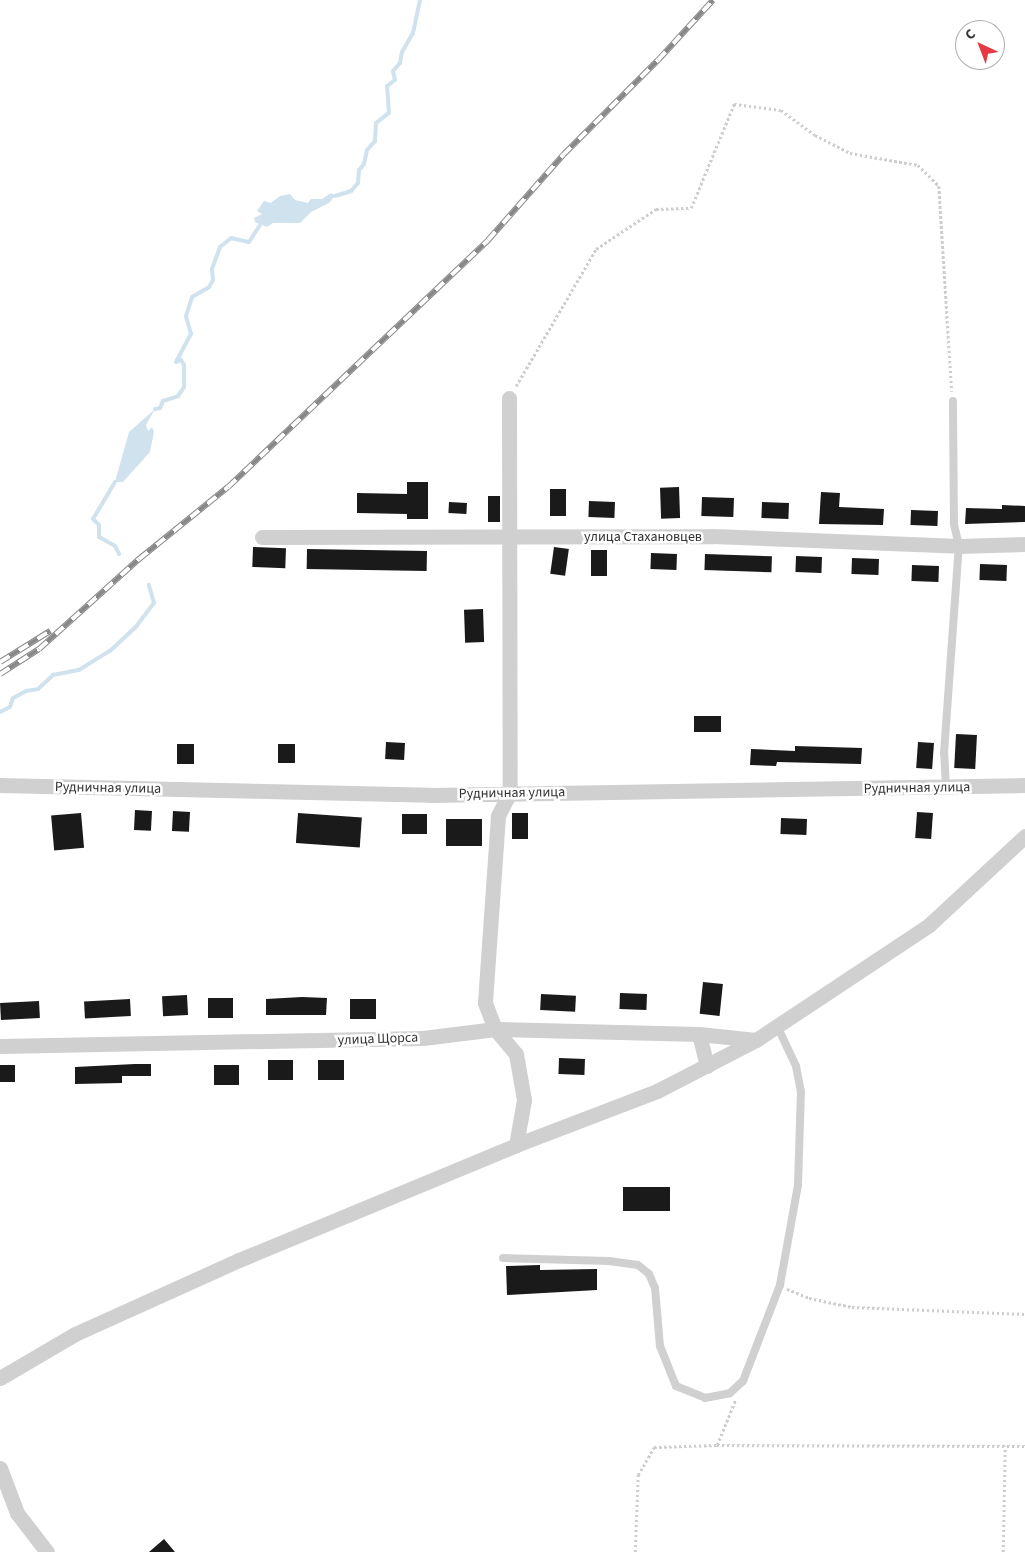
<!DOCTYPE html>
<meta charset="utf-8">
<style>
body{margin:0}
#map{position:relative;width:1025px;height:1552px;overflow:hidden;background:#fff;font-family:"Source Sans 3",sans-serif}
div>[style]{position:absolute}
.water>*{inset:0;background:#cfe2ee}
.stream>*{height:4px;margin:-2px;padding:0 2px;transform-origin:2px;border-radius:2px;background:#cfe2ee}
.building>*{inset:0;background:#1a1a1a;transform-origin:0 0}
.path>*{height:2.5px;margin-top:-1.25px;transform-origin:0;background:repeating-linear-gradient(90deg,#cdcdcd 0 2.5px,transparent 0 5px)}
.service>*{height:8px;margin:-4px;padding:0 4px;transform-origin:4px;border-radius:4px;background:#d0d0d0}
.minor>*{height:15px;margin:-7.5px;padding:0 7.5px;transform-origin:7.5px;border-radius:7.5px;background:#d0d0d0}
.rail>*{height:5.5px;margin-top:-2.75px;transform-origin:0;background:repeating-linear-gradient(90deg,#fff 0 11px,#888 0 22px);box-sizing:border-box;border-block:1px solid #888}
span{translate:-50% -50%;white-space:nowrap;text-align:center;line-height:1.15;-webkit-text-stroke:5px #fff;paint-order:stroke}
.street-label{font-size:14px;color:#333}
.north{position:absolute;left:955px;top:20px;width:50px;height:50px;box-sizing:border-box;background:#fff;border:1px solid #adadad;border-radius:50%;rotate:317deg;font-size:14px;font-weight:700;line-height:20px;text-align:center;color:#333}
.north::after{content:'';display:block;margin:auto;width:18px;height:22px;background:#e63946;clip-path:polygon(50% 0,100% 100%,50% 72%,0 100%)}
</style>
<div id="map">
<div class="water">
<i style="clip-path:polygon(331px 193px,335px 196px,329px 203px,311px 212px,300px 223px,273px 223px,267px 227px,255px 222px,254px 218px,262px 214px,257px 211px,264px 201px,271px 203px,280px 196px,290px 194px,295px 200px,308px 203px,311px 199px,322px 199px)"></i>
<i style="clip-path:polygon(155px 409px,146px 425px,148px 431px,152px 427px,154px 432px,150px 452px,123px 482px,115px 482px,129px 432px)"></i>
</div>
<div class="stream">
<i style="left:335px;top:196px;width:17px;rotate:-17deg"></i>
<i style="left:351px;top:191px;width:11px;rotate:-49deg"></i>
<i style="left:358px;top:183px;width:13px;rotate:-86deg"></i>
<i style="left:359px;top:170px;width:8px;rotate:-50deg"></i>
<i style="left:364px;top:164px;width:14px;rotate:-78deg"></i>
<i style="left:367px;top:150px;width:12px;rotate:-48deg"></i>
<i style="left:375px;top:141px;width:18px;rotate:-87deg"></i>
<i style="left:376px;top:123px;width:16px;rotate:-38deg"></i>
<i style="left:389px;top:113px;width:27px;rotate:-94deg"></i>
<i style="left:387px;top:86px;width:10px;rotate:-37deg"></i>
<i style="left:395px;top:80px;width:9px;rotate:-103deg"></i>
<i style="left:393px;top:71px;width:11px;rotate:-49deg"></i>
<i style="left:400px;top:63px;width:11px;rotate:-80deg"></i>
<i style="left:402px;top:52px;width:22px;rotate:-60deg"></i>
<i style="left:413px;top:33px;width:34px;rotate:-78deg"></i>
<i style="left:155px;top:409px;width:5px;rotate:-11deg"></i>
<i style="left:160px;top:408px;width:8px;rotate:-67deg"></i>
<i style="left:163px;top:401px;width:16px;rotate:-18deg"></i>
<i style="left:178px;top:396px;width:11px;rotate:-56deg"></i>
<i style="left:184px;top:387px;width:22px;rotate:-90deg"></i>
<i style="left:184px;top:365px;width:6px;rotate:-121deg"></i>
<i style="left:181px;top:360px;width:5px;rotate:158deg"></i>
<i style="left:176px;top:362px;width:32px;rotate:-62deg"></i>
<i style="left:191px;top:334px;width:19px;rotate:-106deg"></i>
<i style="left:186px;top:316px;width:20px;rotate:-72deg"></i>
<i style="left:192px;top:297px;width:20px;rotate:-30deg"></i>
<i style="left:209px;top:287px;width:8px;rotate:-60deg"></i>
<i style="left:213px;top:280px;width:11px;rotate:-95deg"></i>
<i style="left:212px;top:269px;width:23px;rotate:-70deg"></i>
<i style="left:220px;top:247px;width:14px;rotate:-39deg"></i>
<i style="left:231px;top:238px;width:18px;rotate:13deg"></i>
<i style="left:249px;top:242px;width:20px;rotate:-57deg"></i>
<i style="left:115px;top:482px;width:43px;rotate:120.7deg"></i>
<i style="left:93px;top:519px;width:8px;rotate:45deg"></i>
<i style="left:99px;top:525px;width:12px;rotate:90deg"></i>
<i style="left:99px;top:537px;width:18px;rotate:29deg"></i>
<i style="left:115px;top:546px;width:9px;rotate:63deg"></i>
<i style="left:0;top:712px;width:11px;rotate:-27deg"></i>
<i style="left:10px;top:707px;width:9px;rotate:-72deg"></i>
<i style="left:13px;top:698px;width:15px;rotate:-28deg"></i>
<i style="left:26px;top:691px;width:12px;rotate:-9deg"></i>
<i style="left:38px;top:689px;width:21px;rotate:-43deg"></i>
<i style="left:53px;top:675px;width:26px;rotate:-11deg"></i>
<i style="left:79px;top:670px;width:36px;rotate:-32deg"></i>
<i style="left:110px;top:651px;width:34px;rotate:-43deg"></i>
<i style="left:135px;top:628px;width:31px;rotate:-53deg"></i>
<i style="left:154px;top:603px;width:19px;rotate:-106deg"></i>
</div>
<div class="building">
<i style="clip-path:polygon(407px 482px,428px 482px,428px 519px,407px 519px,407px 514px,357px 513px,357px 493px,407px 494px)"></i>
<i style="left:679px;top:487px;width:31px;height:19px;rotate:88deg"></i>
<i style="left:550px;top:489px;width:16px;height:27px"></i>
<i style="clip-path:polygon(821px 492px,840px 493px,839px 507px,884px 509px,883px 525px,819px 524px)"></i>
<i style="left:488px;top:496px;width:12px;height:26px"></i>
<i style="left:702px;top:497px;width:32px;height:19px;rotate:2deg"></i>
<i style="left:589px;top:501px;width:26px;height:16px;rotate:2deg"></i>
<i style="left:449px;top:502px;width:18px;height:11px;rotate:3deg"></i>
<i style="left:762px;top:502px;width:27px;height:16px;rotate:2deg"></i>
<i style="clip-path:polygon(1002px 505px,1025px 506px,1025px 522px,965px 524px,966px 508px,1002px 509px)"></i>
<i style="left:911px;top:510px;width:27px;height:15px;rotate:2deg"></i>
<i style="left:253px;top:547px;width:33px;height:20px;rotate:2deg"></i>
<i style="left:554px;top:547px;width:15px;height:27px;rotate:8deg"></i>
<i style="left:307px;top:549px;width:120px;height:20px;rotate:1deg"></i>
<i style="left:591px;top:550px;width:16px;height:26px"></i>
<i style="left:651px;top:553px;width:26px;height:16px;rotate:2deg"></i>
<i style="left:705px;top:554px;width:67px;height:16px;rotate:2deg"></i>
<i style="left:796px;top:556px;width:26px;height:16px;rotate:2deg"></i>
<i style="left:852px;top:558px;width:27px;height:16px;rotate:2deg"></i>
<i style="left:980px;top:564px;width:27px;height:16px;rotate:2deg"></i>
<i style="left:912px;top:565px;width:27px;height:16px;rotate:2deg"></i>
<i style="left:483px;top:609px;width:33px;height:19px;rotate:88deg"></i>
<i style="left:721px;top:716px;width:16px;height:27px;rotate:90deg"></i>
<i style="left:956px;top:734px;width:21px;height:34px;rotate:3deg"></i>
<i style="left:386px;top:742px;width:19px;height:17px;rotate:3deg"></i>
<i style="left:918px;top:742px;width:16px;height:26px;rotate:4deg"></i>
<i style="left:177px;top:744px;width:17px;height:20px"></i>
<i style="left:278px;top:744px;width:17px;height:19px"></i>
<i style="clip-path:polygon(795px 746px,862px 748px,861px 764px,777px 762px,776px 766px,750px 765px,751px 749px,795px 751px)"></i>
<i style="left:135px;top:810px;width:17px;height:20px;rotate:3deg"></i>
<i style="left:173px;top:811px;width:17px;height:20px;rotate:3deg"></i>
<i style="left:917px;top:812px;width:16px;height:26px;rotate:4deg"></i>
<i style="left:81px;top:813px;width:35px;height:30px;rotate:85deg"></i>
<i style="left:298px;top:813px;width:64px;height:30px;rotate:4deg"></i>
<i style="left:512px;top:813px;width:16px;height:26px"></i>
<i style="left:402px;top:814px;width:25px;height:20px"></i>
<i style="left:781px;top:818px;width:26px;height:16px;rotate:2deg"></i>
<i style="left:482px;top:819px;width:27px;height:36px;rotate:90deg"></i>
<i style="left:703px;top:982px;width:20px;height:32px;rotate:6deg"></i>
<i style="left:620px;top:993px;width:27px;height:16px;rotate:2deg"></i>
<i style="left:541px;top:994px;width:35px;height:16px;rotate:3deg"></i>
<i style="left:187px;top:995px;width:20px;height:25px;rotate:87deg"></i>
<i style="clip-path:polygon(302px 997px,327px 998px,326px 1015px,266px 1015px,266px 999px)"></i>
<i style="left:208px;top:998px;width:25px;height:20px"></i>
<i style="left:130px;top:999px;width:17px;height:46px;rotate:87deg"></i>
<i style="left:376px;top:999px;width:20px;height:26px;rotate:90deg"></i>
<i style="left:39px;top:1001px;width:17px;height:39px;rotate:87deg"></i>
<i style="left:559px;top:1058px;width:26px;height:16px;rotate:2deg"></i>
<i style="left:293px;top:1060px;width:20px;height:25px;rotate:90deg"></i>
<i style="left:318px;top:1060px;width:26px;height:20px"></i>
<i style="clip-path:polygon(135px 1064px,151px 1064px,151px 1076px,122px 1076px,122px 1083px,75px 1084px,75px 1067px)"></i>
<i style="left:0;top:1065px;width:15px;height:17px"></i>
<i style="left:214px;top:1065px;width:25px;height:20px"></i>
<i style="left:670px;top:1187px;width:24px;height:47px;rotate:90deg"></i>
<i style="clip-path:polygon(540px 1265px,540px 1270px,597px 1269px,597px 1290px,507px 1295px,506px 1266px)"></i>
<i style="clip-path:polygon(164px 1539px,175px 1552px,149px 1552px)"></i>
</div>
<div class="path">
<i style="left:516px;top:386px;width:159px;rotate:-59.7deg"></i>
<i style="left:596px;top:249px;width:72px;rotate:-33.7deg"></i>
<i style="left:656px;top:209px;width:35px;rotate:-2deg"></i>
<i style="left:691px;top:208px;width:113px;rotate:-67.5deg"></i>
<i style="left:734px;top:104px;width:47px;rotate:7.3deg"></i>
<i style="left:781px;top:110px;width:42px;rotate:36.3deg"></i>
<i style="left:815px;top:135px;width:39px;rotate:27deg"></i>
<i style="left:850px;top:153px;width:69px;rotate:10deg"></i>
<i style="left:918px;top:165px;width:30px;rotate:45deg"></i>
<i style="left:939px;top:186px;width:206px;rotate:86.4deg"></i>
<i style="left:787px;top:1289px;width:24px;rotate:22deg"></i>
<i style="left:809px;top:1298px;width:44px;rotate:11.8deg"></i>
<i style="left:852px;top:1307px;width:173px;rotate:2.3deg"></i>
<i style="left:717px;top:1445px;width:308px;rotate:0.2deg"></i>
<i style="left:635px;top:1552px;width:77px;rotate:-87.8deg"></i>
<i style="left:638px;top:1475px;width:32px;rotate:-60deg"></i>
<i style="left:654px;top:1447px;width:63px;rotate:-1.8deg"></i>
<i style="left:717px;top:1445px;width:48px;rotate:-67.8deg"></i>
<i style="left:1003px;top:1552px;width:106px;rotate:-88.9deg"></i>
</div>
<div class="service">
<i style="left:946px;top:788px;width:35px;rotate:-93deg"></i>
<i style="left:944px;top:753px;width:208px;rotate:-85.9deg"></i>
<i style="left:959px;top:546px;width:23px;rotate:-103deg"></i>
<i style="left:954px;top:524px;width:123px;rotate:-90.5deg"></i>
<i style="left:503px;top:1258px;width:106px;rotate:1.6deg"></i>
<i style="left:609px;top:1261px;width:29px;rotate:8deg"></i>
<i style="left:638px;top:1265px;width:14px;rotate:39deg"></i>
<i style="left:649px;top:1274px;width:15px;rotate:67deg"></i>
<i style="left:655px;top:1288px;width:58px;rotate:85.1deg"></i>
<i style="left:660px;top:1346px;width:43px;rotate:68.2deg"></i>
<i style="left:676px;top:1386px;width:31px;rotate:22deg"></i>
<i style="left:705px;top:1398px;width:25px;rotate:-11deg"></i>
<i style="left:730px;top:1393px;width:18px;rotate:-43deg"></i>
<i style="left:743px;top:1381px;width:103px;rotate:-68.9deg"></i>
<i style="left:780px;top:1285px;width:102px;rotate:-79.8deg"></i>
<i style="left:798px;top:1185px;width:93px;rotate:-88.2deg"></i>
<i style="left:801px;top:1092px;width:26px;rotate:-101deg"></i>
<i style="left:796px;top:1066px;width:42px;rotate:-115.3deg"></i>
</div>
<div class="minor">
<i style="left:509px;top:398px;width:394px;rotate:89.9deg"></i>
<i style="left:510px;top:792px;width:27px;rotate:117deg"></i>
<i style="left:498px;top:816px;width:187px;rotate:94deg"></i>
<i style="left:485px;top:1003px;width:28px;rotate:69deg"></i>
<i style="left:495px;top:1029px;width:33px;rotate:50deg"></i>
<i style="left:516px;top:1054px;width:47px;rotate:80.1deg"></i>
<i style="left:524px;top:1100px;width:46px;rotate:100.1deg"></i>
<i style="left:262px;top:537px;width:451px;rotate:-0.1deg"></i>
<i style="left:713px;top:536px;width:246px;rotate:2.3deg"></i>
<i style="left:959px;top:546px;width:66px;rotate:-1.7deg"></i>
<i style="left:0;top:785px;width:430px;rotate:1.3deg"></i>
<i style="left:430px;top:795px;width:595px;rotate:-0.96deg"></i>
<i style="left:699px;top:1034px;width:33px;rotate:76deg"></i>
<i style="left:0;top:1046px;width:423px;rotate:-1.1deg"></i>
<i style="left:423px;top:1038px;width:73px;rotate:-7.1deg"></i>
<i style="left:495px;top:1029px;width:204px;rotate:1.4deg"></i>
<i style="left:699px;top:1034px;width:57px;rotate:6deg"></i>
<i style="left:0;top:1378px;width:87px;rotate:-30.4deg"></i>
<i style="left:75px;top:1334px;width:180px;rotate:-24.3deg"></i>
<i style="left:239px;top:1260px;width:300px;rotate:-22.5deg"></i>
<i style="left:516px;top:1145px;width:151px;rotate:-21deg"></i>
<i style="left:657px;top:1091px;width:111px;rotate:-27.3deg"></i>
<i style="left:756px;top:1040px;width:208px;rotate:-33.6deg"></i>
<i style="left:929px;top:925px;width:131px;rotate:-42.8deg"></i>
<i style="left:0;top:1468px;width:48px;rotate:69.3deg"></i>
<i style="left:17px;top:1513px;width:49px;rotate:52.4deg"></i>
</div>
<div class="rail">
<i style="left:0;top:662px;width:59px;rotate:-31.8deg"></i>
<i style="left:0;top:674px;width:46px;rotate:-32.7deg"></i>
<i style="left:39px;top:649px;width:135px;rotate:-42deg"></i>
<i style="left:139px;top:559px;width:114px;rotate:-39deg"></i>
<i style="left:228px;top:487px;width:359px;rotate:-43.5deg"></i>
<i style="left:488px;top:240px;width:113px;rotate:-48.6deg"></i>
<i style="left:563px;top:155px;width:134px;rotate:-45deg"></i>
<i style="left:658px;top:60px;width:81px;rotate:-47.5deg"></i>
</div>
<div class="street-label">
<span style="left:643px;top:537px">улица Стахановцев</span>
<span style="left:108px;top:788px;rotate:1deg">Рудничная улица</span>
<span style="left:917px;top:788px;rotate:-1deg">Рудничная улица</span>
<span style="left:512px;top:793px;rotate:-1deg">Рудничная улица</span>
<span style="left:378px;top:1039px;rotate:-2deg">улица Щорса</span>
</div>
<div class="north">С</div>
</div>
